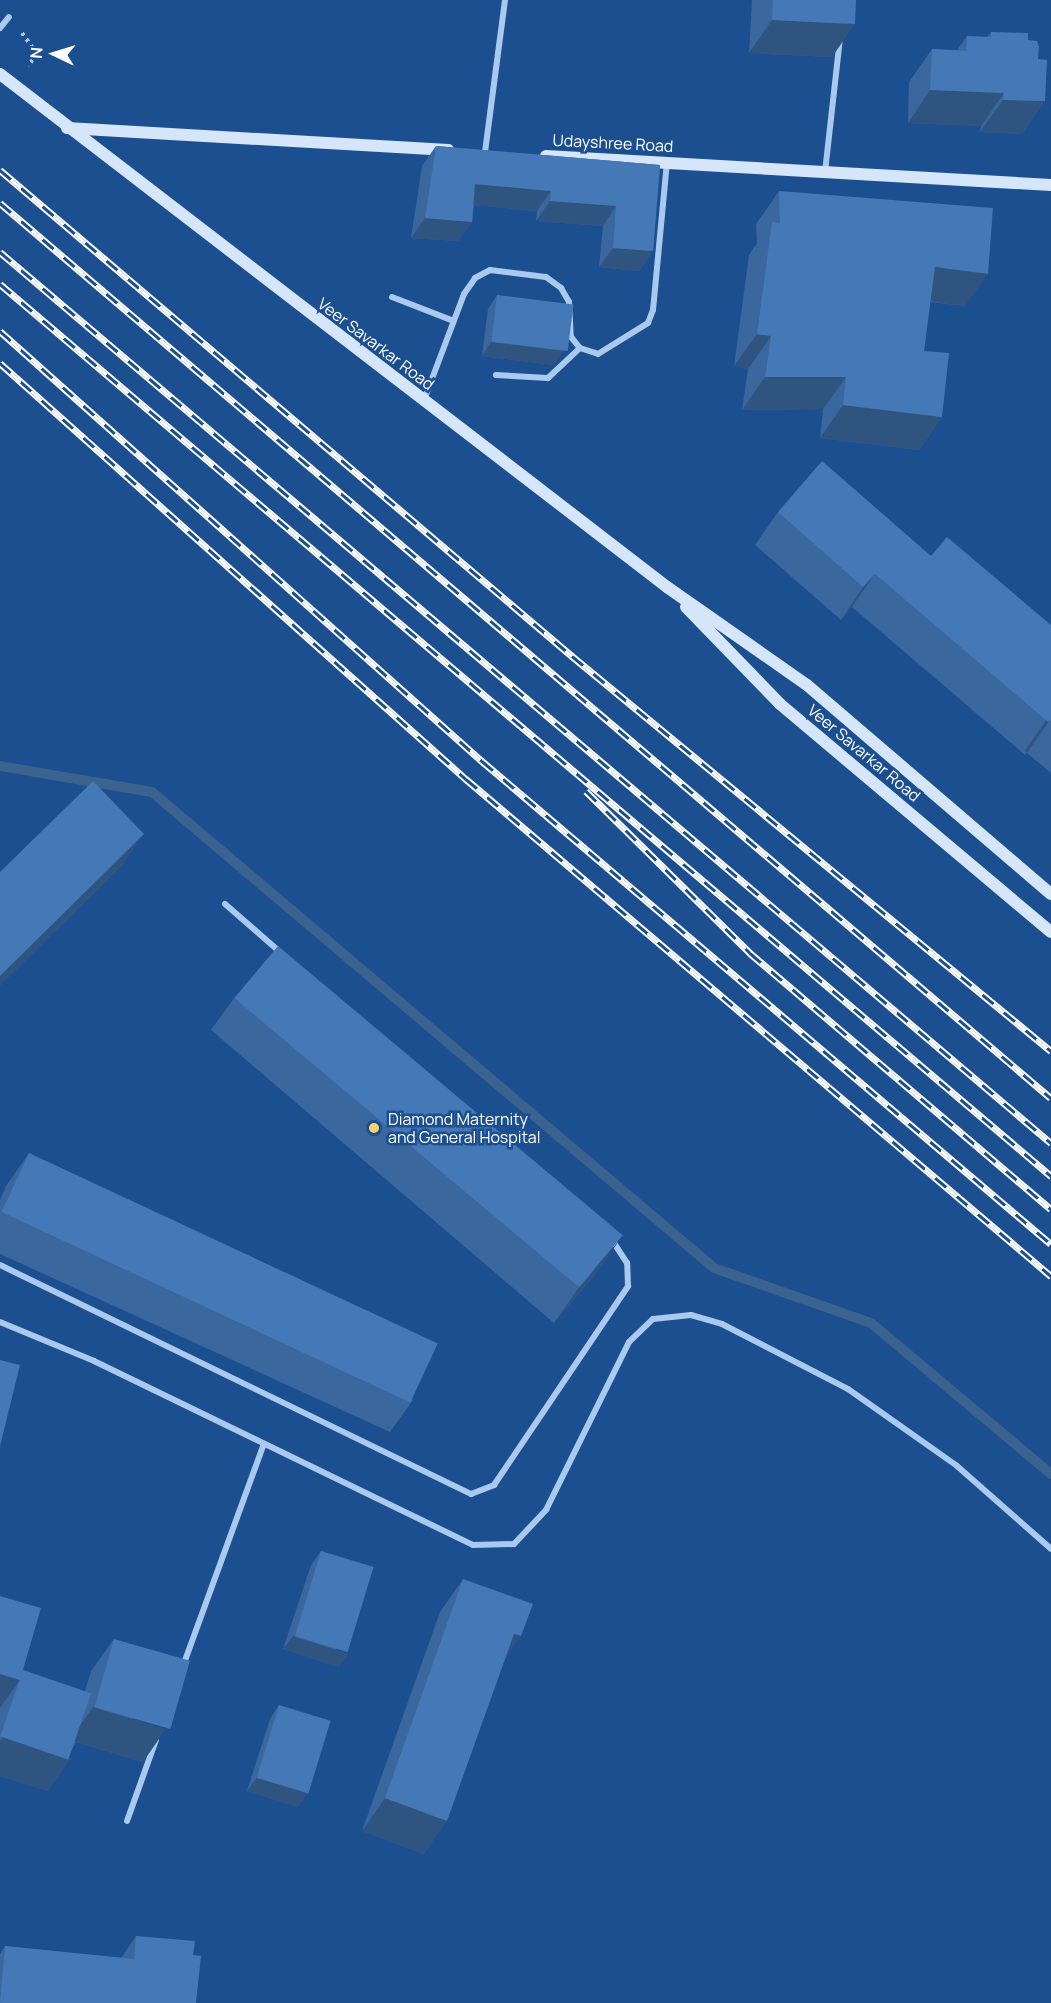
<!DOCTYPE html>
<style>
body{margin:0}
#map{position:relative;width:1051px;height:2003px;overflow:hidden;background:#1b4f8f;font-family:Manrope,sans-serif}
div>[style]{position:absolute}
.stream>*{height:10px;margin:-5px;padding:0 5px;transform-origin:5px;border-radius:5px;background:#3c6290}
.path>*{height:4px;margin-top:-2px;transform-origin:0;background:repeating-linear-gradient(90deg,#a9c9ee 0 3px,transparent 0 7.5px)}
.street>*{height:6px;margin:-3px;padding:0 3px;transform-origin:3px;border-radius:3px;background:#a9c9ee}
.secondary>*{height:12px;margin:-6px;padding:0 6px;transform-origin:6px;border-radius:6px;background:#d6e6fa}
.rail>*{height:7px;margin-top:-3.5px;transform-origin:0;background:repeating-linear-gradient(90deg,#1b4f8f 0 14px,#fff 0 28px);box-sizing:border-box;border-block:2px solid #fff}
.wall>*{inset:0;background:#3a679d}
.shaded-wall>*{inset:0;background:#305480;transform-origin:0 0}
.building>*{inset:0;background:#4478b7;transform-origin:0 0}
.dots>*{width:16px;height:16px;translate:-50% -50%;box-sizing:border-box;border:3px solid #1b4f8f;border-radius:50%}
span{translate:-50% -50%;white-space:nowrap;text-align:center;line-height:1.15;-webkit-text-stroke:5px #1b4f8f;paint-order:stroke}
.street-label{font-size:16px;color:#fff}
.poi-label{font-size:16px;color:#fff}
.left{translate:0 -50%;text-align:left}
.north{position:absolute;left:24px;top:24px;width:60px;height:60px;-webkit-text-stroke:4px #1b4f8f;paint-order:stroke;rotate:274deg;font-size:16px;font-weight:700;line-height:24px;text-align:center;color:#fff}
.north::after{content:'';display:block;margin:auto;width:21px;height:27px;background:#fff;clip-path:polygon(50% 0,100% 100%,50% 72%,0 100%)}
</style>
<div id="map">
<div class="stream">
<i style="left:0;top:766px;width:154px;rotate:9.7deg"></i>
<i style="left:152px;top:792px;width:736px;rotate:40.26deg"></i>
<i style="left:714px;top:1268px;width:166px;rotate:19.3deg"></i>
<i style="left:871px;top:1323px;width:235px;rotate:40deg"></i>
</div>
<div class="path">
<i style="left:22px;top:33px;width:26px;rotate:54deg"></i>
<i style="left:37px;top:54px;width:15px;rotate:127deg"></i>
</div>
<div class="street">
<i style="left:0;top:28px;width:14px;rotate:-51deg"></i>
<i style="left:485px;top:152px;width:153px;rotate:-82.5deg"></i>
<i style="left:825px;top:172px;width:135px;rotate:-83.6deg"></i>
<i style="left:392px;top:297px;width:66px;rotate:21.2deg"></i>
<i style="left:496px;top:375px;width:52px;rotate:3.3deg"></i>
<i style="left:548px;top:378px;width:44px;rotate:-43.2deg"></i>
<i style="left:424px;top:400px;width:113px;rotate:-69.3deg"></i>
<i style="left:464px;top:294px;width:19px;rotate:-55deg"></i>
<i style="left:475px;top:278px;width:17px;rotate:-28deg"></i>
<i style="left:490px;top:270px;width:56px;rotate:7.1deg"></i>
<i style="left:546px;top:277px;width:19px;rotate:36deg"></i>
<i style="left:561px;top:288px;width:16px;rotate:60deg"></i>
<i style="left:569px;top:302px;width:35px;rotate:87deg"></i>
<i style="left:571px;top:337px;width:14px;rotate:51deg"></i>
<i style="left:580px;top:348px;width:19px;rotate:18deg"></i>
<i style="left:598px;top:354px;width:59px;rotate:-31.8deg"></i>
<i style="left:648px;top:323px;width:14px;rotate:-69deg"></i>
<i style="left:653px;top:310px;width:148px;rotate:-84.6deg"></i>
<i style="left:225px;top:904px;width:73px;rotate:41.1deg"></i>
<i style="left:0;top:1265px;width:524px;rotate:25.93deg"></i>
<i style="left:471px;top:1494px;width:25px;rotate:-21deg"></i>
<i style="left:494px;top:1485px;width:240px;rotate:-56deg"></i>
<i style="left:628px;top:1286px;width:23px;rotate:-92deg"></i>
<i style="left:627px;top:1263px;width:27px;rotate:-123deg"></i>
<i style="left:0;top:1322px;width:102px;rotate:22.5deg"></i>
<i style="left:94px;top:1361px;width:421px;rotate:25.9deg"></i>
<i style="left:473px;top:1545px;width:41px;rotate:-1.4deg"></i>
<i style="left:514px;top:1544px;width:47px;rotate:-46.7deg"></i>
<i style="left:546px;top:1510px;width:187px;rotate:-63.7deg"></i>
<i style="left:629px;top:1342px;width:33px;rotate:-44deg"></i>
<i style="left:653px;top:1319px;width:38px;rotate:-6deg"></i>
<i style="left:691px;top:1315px;width:32px;rotate:16deg"></i>
<i style="left:722px;top:1324px;width:142px;rotate:27.3deg"></i>
<i style="left:848px;top:1389px;width:133px;rotate:35.2deg"></i>
<i style="left:957px;top:1466px;width:125px;rotate:41.4deg"></i>
<i style="left:183px;top:1666px;width:236px;rotate:-70deg"></i>
<i style="left:127px;top:1821px;width:86px;rotate:-70.3deg"></i>
</div>
<div class="secondary">
<i style="left:0;top:74px;width:841px;rotate:37.56deg"></i>
<i style="left:667px;top:587px;width:171px;rotate:35deg"></i>
<i style="left:807px;top:685px;width:321px;rotate:40.6deg"></i>
<i style="left:67px;top:128px;width:382px;rotate:3.3deg"></i>
<i style="left:546px;top:156px;width:506px;rotate:3.29deg"></i>
<i style="left:686px;top:607px;width:135px;rotate:45.9deg"></i>
<i style="left:780px;top:704px;width:354px;rotate:40.1deg"></i>
</div>
<div class="rail">
<i style="left:0;top:170px;width:751px;rotate:40.35deg"></i>
<i style="left:572px;top:656px;width:621px;rotate:39.51deg"></i>
<i style="left:0;top:203px;width:1380px;rotate:40.42deg"></i>
<i style="left:0;top:252px;width:1378px;rotate:40.29deg"></i>
<i style="left:0;top:284px;width:1379px;rotate:40.32deg"></i>
<i style="left:0;top:331px;width:646px;rotate:41.74deg"></i>
<i style="left:482px;top:761px;width:746px;rotate:40.33deg"></i>
<i style="left:0;top:363px;width:625px;rotate:41.76deg"></i>
<i style="left:466px;top:779px;width:768px;rotate:40.35deg"></i>
<i style="left:586px;top:791px;width:231px;rotate:44.6deg"></i>
<i style="left:750px;top:953px;width:395px;rotate:40.4deg"></i>
</div>
<div class="wall">
<i style="clip-path:polygon(752px 0,856px 0,832px 57px,749px 53px)"></i>
<i style="clip-path:polygon(991px 32px,1028px 40px,1038px 59px,1045px 101px,1022px 134px,980px 132px,981px 126px,908px 123px,909px 82px,932px 49px,957px 50px,967px 36px,987px 37px)"></i>
<i style="clip-path:polygon(436px 146px,660px 165px,653px 251px,639px 271px,599px 267px,603px 226px,536px 221px,537px 211px,474px 205px,472px 222px,458px 241px,411px 238px,422px 166px)"></i>
<i style="clip-path:polygon(779px 191px,965px 306px,930px 302px,924px 351px,942px 417px,919px 450px,820px 438px,823px 409px,742px 410px,748px 369px,734px 366px,749px 255px,757px 243px,756px 224px)"></i>
<i style="clip-path:polygon(497px 295px,564px 351px,554px 365px,482px 356px,488px 309px)"></i>
<i style="clip-path:polygon(778px 512px,931px 556px,1051px 625px,1051px 773px,1027px 753px,1025px 755px,852px 607px,841px 620px,755px 545px)"></i>
<i style="clip-path:polygon(234px 998px,598px 1271px,554px 1323px,211px 1030px)"></i>
<i style="clip-path:polygon(29px 1153px,413px 1400px,390px 1432px,0 1254px,0 1200px,6px 1186px)"></i>
<i style="clip-path:polygon(321px 1551px,339px 1667px,283px 1649px,311px 1565px)"></i>
<i style="clip-path:polygon(463px 1579px,504px 1660px,424px 1854px,362px 1831px,440px 1612px)"></i>
<i style="clip-path:polygon(0 1596px,23px 1670px,85px 1691px,91px 1671px,114px 1639px,143px 1762px,76px 1742px,48px 1791px,0 1776px)"></i>
<i style="clip-path:polygon(279px 1705px,298px 1807px,247px 1791px,270px 1719px)"></i>
<i style="clip-path:polygon(136px 1936px,193px 1955px,0 2003px,0 1954px,5px 1946px,121px 1958px)"></i>
</div>
<div class="shaded-wall">
<i style="clip-path:polygon(772px 20px,855px 24px,832px 57px,749px 53px)"></i>
<i style="clip-path:polygon(930px 90px,1004px 93px,981px 126px,908px 123px)"></i>
<i style="clip-path:polygon(1003px 100px,1045px 101px,1022px 134px,980px 132px)"></i>
<i style="clip-path:polygon(475px 184px,551px 191px,537px 211px,461px 204px)"></i>
<i style="clip-path:polygon(550px 201px,616px 206px,603px 226px,536px 221px)"></i>
<i style="clip-path:polygon(425px 218px,472px 222px,458px 241px,411px 238px)"></i>
<i style="clip-path:polygon(613px 248px,653px 251px,639px 271px,599px 267px)"></i>
<i style="clip-path:polygon(935px 267px,988px 274px,965px 306px,912px 299px)"></i>
<i style="clip-path:polygon(757px 334px,771px 336px,748px 369px,734px 366px)"></i>
<i style="clip-path:polygon(491px 342px,564px 351px,554px 365px,482px 356px)"></i>
<i style="clip-path:polygon(765px 377px,846px 377px,823px 409px,742px 410px)"></i>
<i style="clip-path:polygon(843px 405px,942px 417px,919px 450px,820px 438px)"></i>
<i style="clip-path:polygon(875px 574px,852px 607px,841px 620px,863px 587px)"></i>
<i style="left:1050px;top:720px;width:40px;height:3px;rotate:125deg"></i>
<i style="clip-path:polygon(144px 834px,121px 867px,0 986px,0 976px)"></i>
<i style="clip-path:polygon(621px 1238px,598px 1271px,554px 1323px,577px 1290px)"></i>
<i style="clip-path:polygon(514px 1634px,521px 1636px,498px 1669px)"></i>
<i style="clip-path:polygon(293px 1636px,348px 1654px,339px 1667px,283px 1649px)"></i>
<i style="clip-path:polygon(0 1674px,20px 1680px,0 1708px)"></i>
<i style="clip-path:polygon(93px 1707px,166px 1729px,143px 1762px,70px 1740px)"></i>
<i style="clip-path:polygon(3px 1737px,71px 1758px,48px 1791px,0 1776px,0 1741px)"></i>
<i style="clip-path:polygon(257px 1778px,308px 1793px,298px 1807px,247px 1791px)"></i>
<i style="clip-path:polygon(385px 1798px,447px 1821px,424px 1854px,362px 1831px)"></i>
</div>
<div class="building">
<i style="clip-path:polygon(773px 0,856px 0,855px 24px,772px 20px)"></i>
<i style="clip-path:polygon(991px 32px,1028px 33px,1028px 40px,1037px 41px,1039px 47px,1038px 59px,1047px 60px,1045px 101px,1003px 100px,1004px 93px,930px 90px,932px 49px,966px 51px,967px 36px,991px 37px)"></i>
<i style="clip-path:polygon(436px 146px,660px 165px,653px 251px,613px 248px,616px 206px,550px 201px,551px 191px,475px 184px,472px 222px,425px 218px)"></i>
<i style="clip-path:polygon(779px 191px,993px 208px,988px 274px,935px 267px,924px 351px,949px 353px,942px 417px,843px 405px,846px 377px,765px 377px,771px 336px,757px 334px,772px 222px,780px 223px)"></i>
<i style="left:497px;top:295px;width:77px;height:47px;rotate:7deg"></i>
<i style="clip-path:polygon(822px 461px,931px 556px,947px 537px,1051px 625px,1051px 721px,1050px 720px,1048px 722px,875px 574px,863px 587px,778px 512px)"></i>
<i style="clip-path:polygon(93px 781px,144px 834px,0 976px,0 872px)"></i>
<i style="left:278px;top:946px;width:450px;height:68px;rotate:40deg"></i>
<i style="left:29px;top:1153px;width:451px;height:65px;rotate:25deg"></i>
<i style="clip-path:polygon(0 1360px,20px 1365px,0 1446px)"></i>
<i style="left:321px;top:1551px;width:55px;height:89px;rotate:17deg"></i>
<i style="clip-path:polygon(463px 1579px,533px 1604px,521px 1636px,514px 1634px,447px 1821px,385px 1798px)"></i>
<i style="clip-path:polygon(0 1596px,41px 1608px,20px 1680px,0 1674px)"></i>
<i style="left:114px;top:1639px;width:79px;height:71px;rotate:16deg"></i>
<i style="left:23px;top:1670px;width:72px;height:70px;rotate:19deg"></i>
<i style="left:279px;top:1705px;width:54px;height:76px;rotate:17deg"></i>
<i style="clip-path:polygon(136px 1936px,195px 1941px,193px 1955px,201px 1956px,196px 2003px,0 2003px,5px 1946px,134px 1959px)"></i>
</div>
<div class="dots">
<i style="left:374px;top:1128px;background:#ffd166"></i>
</div>
<div class="street-label">
<span style="left:613px;top:143px;rotate:3deg">Udayshree Road</span>
<span style="left:376px;top:344px;rotate:37deg">Veer Savarkar Road</span>
<span style="left:864px;top:753px;rotate:40deg">Veer Savarkar Road</span>
</div>
<div class="poi-label">
<span class="left" style="left:388px;top:1128px">Diamond Maternity<br>and General Hospital</span>
</div>
<div class="north">N</div>
</div>
